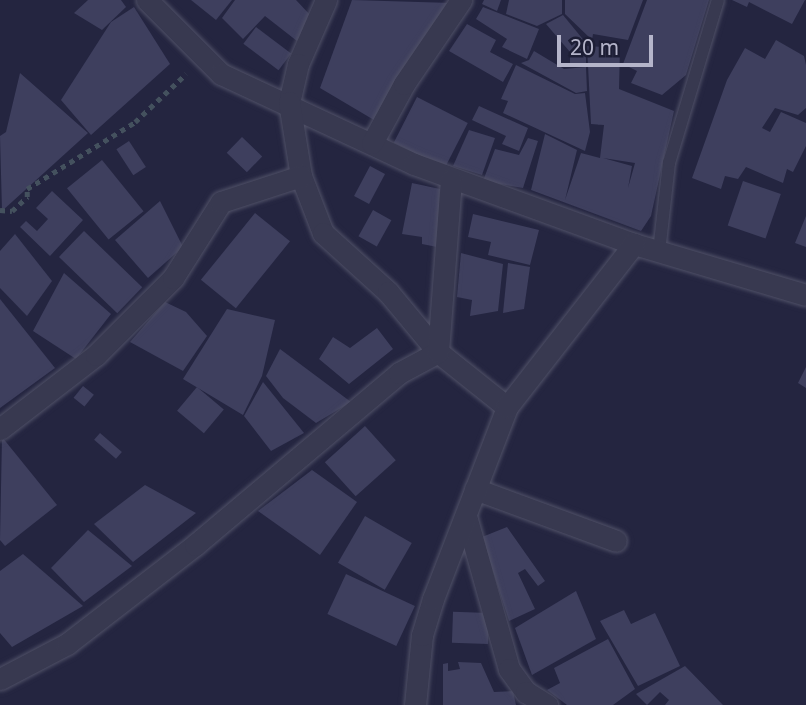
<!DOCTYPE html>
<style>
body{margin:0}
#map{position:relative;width:806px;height:705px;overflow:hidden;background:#242540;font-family:"Noto Sans",sans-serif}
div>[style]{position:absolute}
.building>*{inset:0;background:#3e3f5e;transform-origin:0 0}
.path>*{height:4.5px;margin-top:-2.25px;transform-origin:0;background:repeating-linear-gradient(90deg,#44515e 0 5px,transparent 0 10px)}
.roads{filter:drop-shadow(0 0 2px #505167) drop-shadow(0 0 2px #505167)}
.lane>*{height:12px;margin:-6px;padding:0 6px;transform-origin:6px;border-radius:6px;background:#383950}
.street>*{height:21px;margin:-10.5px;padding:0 10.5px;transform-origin:10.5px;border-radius:10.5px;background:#383950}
span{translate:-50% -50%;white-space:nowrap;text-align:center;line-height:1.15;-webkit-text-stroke:6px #1d1e35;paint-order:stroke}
.scale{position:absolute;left:557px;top:35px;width:96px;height:32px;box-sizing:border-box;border:4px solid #b5b5ca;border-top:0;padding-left:9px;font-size:21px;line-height:24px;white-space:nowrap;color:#b5b5ca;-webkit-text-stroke:5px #1d1e35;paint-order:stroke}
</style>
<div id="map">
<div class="building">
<i style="clip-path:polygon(88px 0,121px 0,126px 7px,102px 30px,74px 13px)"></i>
<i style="clip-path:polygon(191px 0,232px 0,216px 20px)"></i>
<i style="clip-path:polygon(235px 0,296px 0,313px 18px,297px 41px,265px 16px,243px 39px,222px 18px)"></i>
<i style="clip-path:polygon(352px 0,452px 3px,374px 120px,320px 88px)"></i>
<i style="clip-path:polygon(484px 0,501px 0,497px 11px,482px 4px)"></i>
<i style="clip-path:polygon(509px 0,562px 0,562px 14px,537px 26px,506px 14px)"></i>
<i style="clip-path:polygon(565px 0,643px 0,628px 40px,593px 34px,592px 40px,565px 14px)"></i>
<i style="clip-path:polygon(647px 0,709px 0,686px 75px,662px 95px,631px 83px,637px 71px,623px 64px)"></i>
<i style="clip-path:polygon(732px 0,805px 0,792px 24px,749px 2px,747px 7px)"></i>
<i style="clip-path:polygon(134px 7px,170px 64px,91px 135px,61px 100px,111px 22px)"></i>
<i style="clip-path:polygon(483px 7px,539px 29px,527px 59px,502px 47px,507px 39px,476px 19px)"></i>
<i style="clip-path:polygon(563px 15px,586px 43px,586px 64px,570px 66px,570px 52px,546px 24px)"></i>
<i style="clip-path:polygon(467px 24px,496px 40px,490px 52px,513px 64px,503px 82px,449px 51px)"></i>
<i style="left:256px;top:27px;width:44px;height:21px;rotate:37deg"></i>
<i style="clip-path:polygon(776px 40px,804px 56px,806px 65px,806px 108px,798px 115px,775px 108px,762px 128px,770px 132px,781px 112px,806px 123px,806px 146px,793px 172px,787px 169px,783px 183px,746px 167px,738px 179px,725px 176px,721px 189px,692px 178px,727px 80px,745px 48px,765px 59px)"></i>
<i style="clip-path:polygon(evenodd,587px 46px,620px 48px,619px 89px,674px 111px,651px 216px,641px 231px,531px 190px,545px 134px,577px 150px,565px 200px,581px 153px,600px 158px,604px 125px,591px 124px,587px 46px,603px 158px,635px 163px,628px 188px,632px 166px,603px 158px)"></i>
<i style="clip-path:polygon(534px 51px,564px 69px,586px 67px,587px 91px,576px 93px,521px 63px,529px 60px)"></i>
<i style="clip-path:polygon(516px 65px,575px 94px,585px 93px,590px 132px,585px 151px,503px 113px,508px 101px,501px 99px)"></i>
<i style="clip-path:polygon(20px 73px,88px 133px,2px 211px,0 136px,6px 132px)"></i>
<i style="left:417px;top:97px;width:57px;height:51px;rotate:27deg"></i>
<i style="clip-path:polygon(479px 106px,528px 128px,519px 151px,502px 144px,506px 136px,472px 120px)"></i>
<i style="clip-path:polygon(469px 130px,495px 138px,482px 175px,453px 166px)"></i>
<i style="left:242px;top:137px;width:28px;height:22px;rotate:44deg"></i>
<i style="clip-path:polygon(528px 138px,538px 141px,523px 188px,483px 181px,495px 149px,519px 155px)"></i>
<i style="left:129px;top:141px;width:31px;height:15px;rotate:57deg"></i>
<i style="left:102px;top:160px;width:66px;height:45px;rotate:51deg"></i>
<i style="left:370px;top:166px;width:17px;height:34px;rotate:28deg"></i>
<i style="left:743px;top:181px;width:40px;height:47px;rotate:19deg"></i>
<i style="clip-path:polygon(412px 183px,440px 189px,437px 247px,422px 244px,422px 237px,402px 234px)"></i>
<i style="clip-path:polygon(52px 191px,83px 220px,50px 256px,20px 227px,26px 221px,37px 231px,48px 219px,36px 208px)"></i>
<i style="clip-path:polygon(160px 201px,183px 247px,148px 278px,115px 240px)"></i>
<i style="left:373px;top:210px;width:21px;height:30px;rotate:29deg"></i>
<i style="left:255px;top:213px;width:45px;height:86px;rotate:39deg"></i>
<i style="clip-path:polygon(473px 214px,539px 230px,530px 265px,488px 255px,491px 242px,468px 237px)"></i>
<i style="clip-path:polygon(806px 216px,806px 247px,795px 243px)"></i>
<i style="left:84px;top:231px;width:81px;height:36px;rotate:44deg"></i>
<i style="clip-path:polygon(15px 234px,52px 281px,27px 316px,0 288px,0 251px)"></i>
<i style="clip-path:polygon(461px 253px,503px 264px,498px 311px,470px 316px,472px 300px,457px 297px)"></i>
<i style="clip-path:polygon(508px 263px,530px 267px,524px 309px,503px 313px)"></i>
<i style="clip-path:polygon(64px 273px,111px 314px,76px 359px,33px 331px)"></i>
<i style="clip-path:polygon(0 299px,55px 368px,0 408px)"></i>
<i style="clip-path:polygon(165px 302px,186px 312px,207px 336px,183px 371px,130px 342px)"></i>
<i style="clip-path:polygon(227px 309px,275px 320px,262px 376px,243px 415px,183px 379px)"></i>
<i style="clip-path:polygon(377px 328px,393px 349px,349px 384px,319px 359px,333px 337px,350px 348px)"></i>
<i style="clip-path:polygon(280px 349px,351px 402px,316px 423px,283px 398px,266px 376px)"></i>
<i style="clip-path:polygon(806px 367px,806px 388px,798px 383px)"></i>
<i style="clip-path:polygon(263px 382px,304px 433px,271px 451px,244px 416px)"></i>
<i style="left:83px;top:386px;width:14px;height:15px;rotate:39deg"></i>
<i style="left:197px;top:387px;width:35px;height:31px;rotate:40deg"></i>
<i style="left:365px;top:426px;width:46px;height:54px;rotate:48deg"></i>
<i style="left:100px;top:433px;width:29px;height:9px;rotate:41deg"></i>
<i style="clip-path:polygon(2px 437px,57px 505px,5px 546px,0 540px)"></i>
<i style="clip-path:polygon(312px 470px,357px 502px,320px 555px,258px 511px)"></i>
<i style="clip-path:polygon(145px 485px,196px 513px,133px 562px,94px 524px)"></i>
<i style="left:365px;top:516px;width:54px;height:54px;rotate:30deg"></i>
<i style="clip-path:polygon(507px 527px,545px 581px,538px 586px,525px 569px,518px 573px,535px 609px,509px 621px,482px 537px)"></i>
<i style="clip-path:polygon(88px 530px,132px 566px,84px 602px,51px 568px)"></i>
<i style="clip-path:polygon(23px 554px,83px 606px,12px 647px,0 633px,0 571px)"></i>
<i style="left:346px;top:574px;width:76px;height:44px;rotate:25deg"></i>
<i style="clip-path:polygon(576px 591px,596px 639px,532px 675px,515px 628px)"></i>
<i style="clip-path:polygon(624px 610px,631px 624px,655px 613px,680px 666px,638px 686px,600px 621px)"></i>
<i style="left:489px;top:613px;width:31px;height:36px;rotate:92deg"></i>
<i style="clip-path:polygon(608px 639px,635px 689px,613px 705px,567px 705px,547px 690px,560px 683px,554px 668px)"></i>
<i style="clip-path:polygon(458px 662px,481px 663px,494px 692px,513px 691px,516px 705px,443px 705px,443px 664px,448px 663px,448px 671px,460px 669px)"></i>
<i style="clip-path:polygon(685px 666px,723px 705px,665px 705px,669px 700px,660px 692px,647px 705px,636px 694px)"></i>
</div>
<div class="path">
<i style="left:0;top:210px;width:12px;rotate:5deg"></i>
<i style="left:12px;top:211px;width:21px;rotate:-43deg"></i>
<i style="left:27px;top:197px;width:8px;rotate:-90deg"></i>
<i style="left:27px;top:189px;width:127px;rotate:-31.8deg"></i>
<i style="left:135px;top:122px;width:70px;rotate:-43.3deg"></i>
</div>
<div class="roads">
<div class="lane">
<i style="left:659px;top:252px;width:90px;rotate:-83.6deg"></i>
<i style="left:669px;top:163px;width:170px;rotate:-73.3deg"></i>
</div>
<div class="street">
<i style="left:147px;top:0;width:105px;rotate:45deg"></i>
<i style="left:221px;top:74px;width:213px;rotate:25deg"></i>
<i style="left:414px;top:164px;width:234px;rotate:20deg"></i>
<i style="left:634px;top:244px;width:179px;rotate:16.5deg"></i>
<i style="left:326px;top:0;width:70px;rotate:113.6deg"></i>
<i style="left:298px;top:64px;width:39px;rotate:103deg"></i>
<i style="left:289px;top:102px;width:75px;rotate:80.8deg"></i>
<i style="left:301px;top:176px;width:61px;rotate:68.9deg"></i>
<i style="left:323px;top:233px;width:88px;rotate:42.2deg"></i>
<i style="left:388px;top:292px;width:78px;rotate:50.2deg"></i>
<i style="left:438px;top:352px;width:88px;rotate:38.6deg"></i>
<i style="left:372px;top:143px;width:67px;rotate:-61.5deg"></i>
<i style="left:404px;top:84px;width:102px;rotate:-55.8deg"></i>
<i style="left:0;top:429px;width:121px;rotate:-37.6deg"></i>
<i style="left:96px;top:355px;width:109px;rotate:-45deg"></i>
<i style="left:173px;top:278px;width:90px;rotate:-57.7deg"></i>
<i style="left:221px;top:202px;width:84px;rotate:-18deg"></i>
<i style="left:475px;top:489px;width:150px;rotate:20.2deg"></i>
<i style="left:466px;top:516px;width:159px;rotate:74.3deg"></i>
<i style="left:509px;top:669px;width:29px;rotate:54deg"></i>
<i style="left:526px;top:692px;width:25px;rotate:32deg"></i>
<i style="left:0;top:679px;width:76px;rotate:-27.6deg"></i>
<i style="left:67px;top:644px;width:162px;rotate:-37.7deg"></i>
<i style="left:195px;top:545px;width:267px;rotate:-40.1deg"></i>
<i style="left:399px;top:373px;width:44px;rotate:-28.3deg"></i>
<i style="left:438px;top:352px;width:173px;rotate:-85.7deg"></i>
<i style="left:415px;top:705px;width:70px;rotate:-84.3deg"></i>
<i style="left:422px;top:635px;width:38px;rotate:-73deg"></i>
<i style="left:433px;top:599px;width:206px;rotate:-68.9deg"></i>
<i style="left:507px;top:407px;width:207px;rotate:-52.1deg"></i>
</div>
</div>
<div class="scale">20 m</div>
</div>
